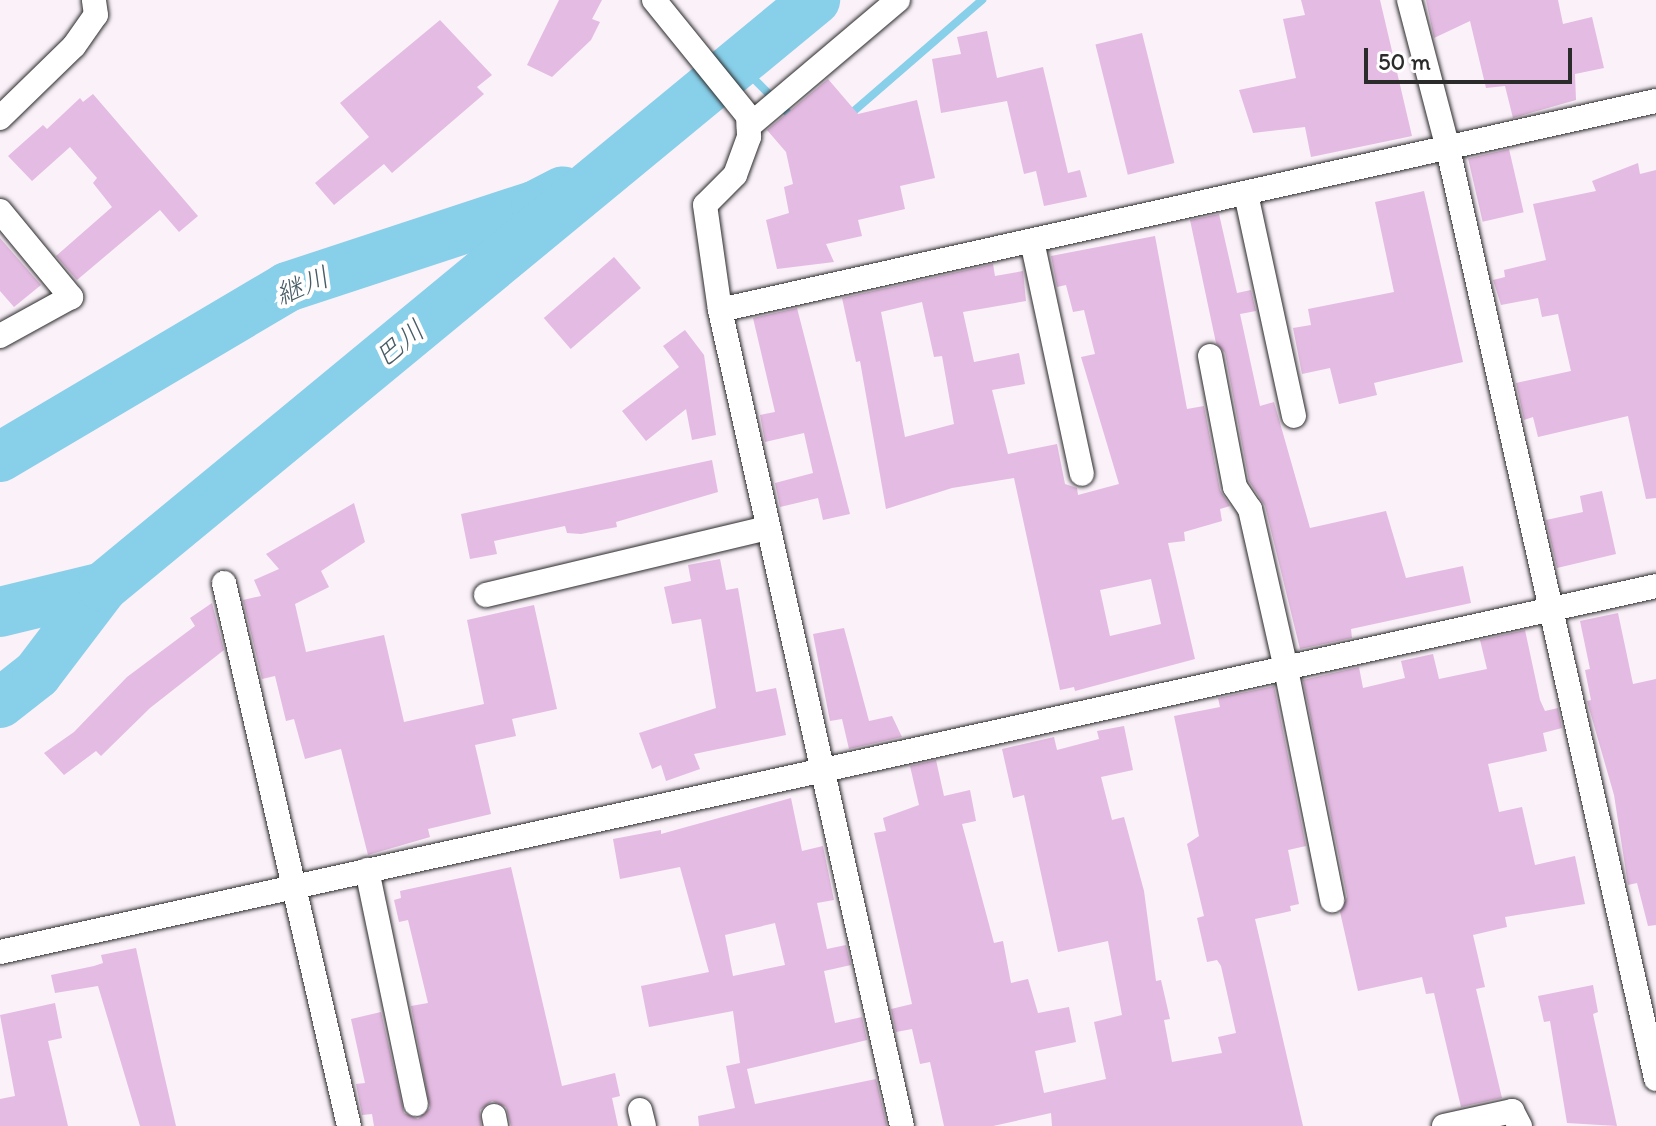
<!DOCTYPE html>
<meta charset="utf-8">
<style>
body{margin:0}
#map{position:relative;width:1656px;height:1126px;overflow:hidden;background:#faf1f9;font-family:Itim,"Klee One",sans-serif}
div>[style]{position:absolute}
.stream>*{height:8px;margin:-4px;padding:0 4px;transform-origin:4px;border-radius:4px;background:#88cfe9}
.river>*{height:50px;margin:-25px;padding:0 25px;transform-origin:25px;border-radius:25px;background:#88cfe9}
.building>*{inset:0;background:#e4bbe2;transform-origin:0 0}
.roads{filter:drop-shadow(0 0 2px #2b2b2b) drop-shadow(0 0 2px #2b2b2b)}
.street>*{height:24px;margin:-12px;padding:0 12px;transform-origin:12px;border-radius:12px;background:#fff}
span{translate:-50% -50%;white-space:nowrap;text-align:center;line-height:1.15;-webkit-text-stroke:8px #fff;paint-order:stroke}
.water-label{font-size:28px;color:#475c64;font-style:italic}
.scale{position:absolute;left:1364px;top:48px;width:208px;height:36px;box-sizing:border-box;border:4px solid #2b2b2b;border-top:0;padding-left:10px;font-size:24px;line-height:28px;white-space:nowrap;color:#2b2b2b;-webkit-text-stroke:6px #fff;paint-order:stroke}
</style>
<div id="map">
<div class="stream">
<i style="left:740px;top:65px;width:76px;rotate:45deg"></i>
<i style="left:847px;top:117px;width:179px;rotate:-40.9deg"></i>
</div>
<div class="river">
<i style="left:0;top:457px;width:334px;rotate:-30.6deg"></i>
<i style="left:287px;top:287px;width:262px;rotate:-18.2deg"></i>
<i style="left:536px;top:205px;width:30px;rotate:-27deg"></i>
<i style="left:0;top:612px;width:106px;rotate:-13.6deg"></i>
<i style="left:0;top:703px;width:47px;rotate:-38.1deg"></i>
<i style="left:37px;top:674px;width:109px;rotate:-52.8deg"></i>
<i style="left:103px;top:587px;width:923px;rotate:-39.5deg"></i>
</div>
<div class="building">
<i style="clip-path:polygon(559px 0,602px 0,592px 19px,600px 22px,591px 40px,552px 77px,527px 65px)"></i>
<i style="clip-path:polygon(1301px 0,1380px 0,1412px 136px,1311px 157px,1305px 127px,1253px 133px,1239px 90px,1296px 78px,1283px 19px,1305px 15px)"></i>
<i style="clip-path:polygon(1426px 0,1558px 0,1563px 24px,1592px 17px,1604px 68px,1575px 74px,1576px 100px,1513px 118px,1505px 86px,1486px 88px,1470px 21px,1434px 38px)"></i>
<i style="clip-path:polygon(440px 20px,492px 75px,477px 87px,484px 94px,392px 173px,384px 164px,334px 205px,315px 183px,369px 137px,340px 103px)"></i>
<i style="clip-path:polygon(987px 31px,997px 78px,1043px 67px,1068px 173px,1080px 170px,1087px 197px,1044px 206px,1036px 171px,1024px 174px,1007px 101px,941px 113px,932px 59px,961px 54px,957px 37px)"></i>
<i style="left:1142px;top:33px;width:134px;height:48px;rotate:76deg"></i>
<i style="clip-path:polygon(828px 79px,858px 114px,917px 100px,935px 178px,900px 186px,905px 209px,858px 220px,862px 236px,826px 244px,834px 262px,777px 269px,766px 220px,789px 213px,784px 187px,793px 184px,786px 152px,767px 130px)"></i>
<i style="clip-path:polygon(93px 94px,198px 216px,179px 232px,160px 210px,77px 280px,56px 256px,112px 207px,93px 183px,97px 178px,70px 147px,32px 181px,8px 156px,43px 125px,47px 129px,80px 98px,83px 102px)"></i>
<i style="left:1509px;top:149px;width:65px;height:42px;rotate:77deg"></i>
<i style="clip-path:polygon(1638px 163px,1640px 174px,1656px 170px,1656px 498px,1646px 499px,1628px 416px,1538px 437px,1533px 417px,1524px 420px,1516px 383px,1571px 371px,1558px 314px,1542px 317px,1538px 298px,1501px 305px,1493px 280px,1505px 277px,1504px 270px,1546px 260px,1533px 204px,1596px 191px,1592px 181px)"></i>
<i style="clip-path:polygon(1424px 191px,1463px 362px,1374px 383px,1377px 395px,1339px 404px,1330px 368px,1302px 374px,1293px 328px,1311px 325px,1308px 309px,1394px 292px,1375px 202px)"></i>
<i style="clip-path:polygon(1219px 214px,1237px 293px,1251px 290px,1256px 311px,1240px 314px,1260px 406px,1274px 402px,1310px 528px,1386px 511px,1406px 578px,1463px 566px,1471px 603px,1351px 629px,1352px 638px,1300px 649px,1265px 506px,1249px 481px,1225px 353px,1216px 343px,1190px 220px)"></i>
<i style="clip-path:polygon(evenodd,1155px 236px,1187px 409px,1204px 406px,1220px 490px,1230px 506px,1220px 509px,1222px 521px,1184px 532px,1185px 541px,1168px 543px,1195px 659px,1075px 691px,1074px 687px,1060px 690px,1014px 478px,952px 488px,886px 509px,860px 361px,856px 362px,842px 298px,993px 264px,995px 276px,1023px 271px,1026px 301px,963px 312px,974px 362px,1019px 353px,1025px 384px,992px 390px,1008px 454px,1057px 444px,1065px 484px,1077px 488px,1078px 495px,1119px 484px,1081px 357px,1095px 354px,1084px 310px,1073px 312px,1066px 285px,1057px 287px,1051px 256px,1155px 236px,922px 302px,934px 357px,942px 356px,954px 424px,905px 437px,881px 312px,922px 302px,1155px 236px,1151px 579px,1161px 624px,1110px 636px,1100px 590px,1151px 579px)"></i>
<i style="clip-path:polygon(0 238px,41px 285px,14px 307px,0 291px)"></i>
<i style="left:614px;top:257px;width:41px;height:93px;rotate:49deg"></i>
<i style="clip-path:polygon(797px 308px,850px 514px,823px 520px,818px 498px,780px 507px,775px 483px,813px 473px,804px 433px,765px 442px,760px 415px,775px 412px,753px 318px)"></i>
<i style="clip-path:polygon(685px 330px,704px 355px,716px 435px,692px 440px,686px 409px,646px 441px,622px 411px,679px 367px,663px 346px)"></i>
<i style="clip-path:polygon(712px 460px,718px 492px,616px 522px,617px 527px,581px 534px,567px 533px,565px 526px,494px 541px,497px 554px,470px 559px,461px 514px)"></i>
<i style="clip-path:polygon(1602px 491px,1616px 554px,1557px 568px,1546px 520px,1583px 512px,1580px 496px)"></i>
<i style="clip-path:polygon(354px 503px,365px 542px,321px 571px,329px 587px,295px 604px,306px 652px,384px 635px,404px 722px,484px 704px,467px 620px,534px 605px,557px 709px,512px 719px,516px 736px,475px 745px,491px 814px,428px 829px,430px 837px,368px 855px,341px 749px,305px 759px,294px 719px,286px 721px,275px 676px,262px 679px,243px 600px,261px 596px,254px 580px,279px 569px,266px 554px)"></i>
<i style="clip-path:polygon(720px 559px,726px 590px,738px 588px,756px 692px,776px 688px,786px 735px,694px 754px,700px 769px,666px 781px,661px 765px,652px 769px,639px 733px,716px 708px,701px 619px,672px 624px,664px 587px,691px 581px,688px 565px)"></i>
<i style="clip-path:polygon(212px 603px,224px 650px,150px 708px,101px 756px,96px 751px,64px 775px,44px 753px,74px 732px,127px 677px,195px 626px,190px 618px)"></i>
<i style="clip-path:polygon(1618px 613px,1633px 684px,1656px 679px,1656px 925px,1648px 926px,1637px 883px,1628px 885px,1614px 795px,1587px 701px,1591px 700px,1585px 670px,1590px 669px,1580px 621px)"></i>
<i style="clip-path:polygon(844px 628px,869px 721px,892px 716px,902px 737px,849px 749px,842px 719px,830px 721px,813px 634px)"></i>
<i style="clip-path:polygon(1525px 630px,1540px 700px,1545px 711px,1558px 708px,1562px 728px,1543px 733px,1547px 751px,1488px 764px,1499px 812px,1522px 807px,1535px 865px,1575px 856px,1585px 904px,1505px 917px,1507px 927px,1473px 935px,1485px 987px,1476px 989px,1502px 1098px,1461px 1107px,1434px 993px,1426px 994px,1422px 977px,1358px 991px,1340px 912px,1347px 897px,1303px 680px,1359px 667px,1363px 688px,1405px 678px,1401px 661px,1433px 654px,1439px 679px,1487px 669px,1480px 640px)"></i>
<i style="clip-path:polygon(1274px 686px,1306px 846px,1288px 850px,1299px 904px,1290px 906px,1291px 911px,1255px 919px,1303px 1126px,1052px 1126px,1051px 1113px,993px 1126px,944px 1126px,930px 1062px,920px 1064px,912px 1029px,896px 1032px,891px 1009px,912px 1004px,874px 833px,886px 831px,883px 818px,919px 805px,910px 766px,936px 760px,944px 796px,970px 790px,976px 821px,962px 824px,994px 943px,1003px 941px,1011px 983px,1028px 979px,1038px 1013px,1069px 1007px,1076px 1042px,1035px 1051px,1044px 1093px,1106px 1079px,1094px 1022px,1122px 1015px,1108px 941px,1058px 952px,1024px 795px,1013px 798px,1002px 749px,1054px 737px,1057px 750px,1099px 739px,1097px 731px,1124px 726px,1133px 770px,1101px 777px,1112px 820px,1124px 817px,1144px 891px,1156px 981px,1161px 980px,1170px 1019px,1164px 1020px,1172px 1062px,1222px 1053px,1218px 1037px,1236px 1033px,1221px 966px,1217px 960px,1207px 962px,1197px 918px,1204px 916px,1187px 844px,1199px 836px,1174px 716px,1220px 707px,1218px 698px)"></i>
<i style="clip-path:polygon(evenodd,791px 798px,802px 851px,823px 846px,834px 900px,817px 903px,827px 949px,846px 945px,851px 965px,824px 971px,835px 1023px,862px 1017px,867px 1040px,747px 1069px,755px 1104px,876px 1079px,887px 1126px,699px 1126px,698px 1116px,735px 1108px,726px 1066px,740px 1063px,733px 1011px,649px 1027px,641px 986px,709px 972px,680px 867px,620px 879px,613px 839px,661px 830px,661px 834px,791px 798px,775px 923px,785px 965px,733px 976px,725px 935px,775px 923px)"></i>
<i style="clip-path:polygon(511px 867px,562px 1086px,615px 1073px,620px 1096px,612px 1098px,618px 1126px,511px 1126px,506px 1107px,492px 1101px,480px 1110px,481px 1126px,374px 1126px,372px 1114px,362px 1115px,356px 1084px,365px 1083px,351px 1019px,381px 1012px,404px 1113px,418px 1119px,430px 1108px,411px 1006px,428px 1003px,408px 920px,399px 922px,394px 900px,401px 898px,400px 891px)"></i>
<i style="clip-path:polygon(136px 948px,160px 1057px,176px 1126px,140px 1126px,98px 986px,55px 993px,51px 975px,94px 966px,103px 963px,101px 955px)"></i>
<i style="clip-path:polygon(1593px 985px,1598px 1012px,1593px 1014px,1617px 1126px,1567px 1123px,1550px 1021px,1544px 1022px,1538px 996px)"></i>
<i style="clip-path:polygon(55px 1003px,62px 1038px,48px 1041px,68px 1126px,0 1126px,0 1099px,15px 1096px,0 1015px)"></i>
</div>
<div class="roads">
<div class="street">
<i style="left:654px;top:0;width:149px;rotate:51deg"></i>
<i style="left:748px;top:116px;width:21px;rotate:87deg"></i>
<i style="left:749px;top:137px;width:40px;rotate:110.2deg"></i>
<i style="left:735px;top:175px;width:42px;rotate:135deg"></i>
<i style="left:705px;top:205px;width:106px;rotate:81.9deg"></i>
<i style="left:720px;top:310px;width:836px;rotate:77.43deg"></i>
<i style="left:1409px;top:0;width:154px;rotate:75.3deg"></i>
<i style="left:1448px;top:149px;width:953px;rotate:77.39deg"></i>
<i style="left:0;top:118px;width:103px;rotate:-44.2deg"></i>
<i style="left:74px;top:46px;width:38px;rotate:-55deg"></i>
<i style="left:96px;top:15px;width:15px;rotate:-98deg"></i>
<i style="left:749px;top:126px;width:195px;rotate:-40.2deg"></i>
<i style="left:1246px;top:194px;width:227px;rotate:77.8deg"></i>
<i style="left:0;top:211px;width:112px;rotate:50.5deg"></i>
<i style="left:71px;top:297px;width:81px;rotate:151.2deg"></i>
<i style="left:1032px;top:241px;width:238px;rotate:77.9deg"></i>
<i style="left:720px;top:310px;width:959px;rotate:-12.59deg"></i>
<i style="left:1210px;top:356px;width:133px;rotate:79.2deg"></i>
<i style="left:1235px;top:487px;width:27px;rotate:56deg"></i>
<i style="left:1250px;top:509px;width:164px;rotate:77.3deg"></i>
<i style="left:1286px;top:669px;width:236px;rotate:78.7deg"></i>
<i style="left:224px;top:583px;width:557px;rotate:77.04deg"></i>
<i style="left:486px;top:595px;width:290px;rotate:-13.4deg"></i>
<i style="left:367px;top:870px;width:239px;rotate:78.2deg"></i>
<i style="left:0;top:952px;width:1696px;rotate:-12.46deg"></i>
<i style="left:640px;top:1110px;width:16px;rotate:76deg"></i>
<i style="left:494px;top:1116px;width:10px;rotate:79deg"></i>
<i style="left:1444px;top:1126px;width:70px;rotate:-12.4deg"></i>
<i style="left:1512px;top:1111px;width:17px;rotate:62deg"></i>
</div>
</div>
<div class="water-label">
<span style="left:302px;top:285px;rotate:-22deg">継川</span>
<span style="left:399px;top:343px;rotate:-39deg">巴川</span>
</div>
<div class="scale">50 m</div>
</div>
